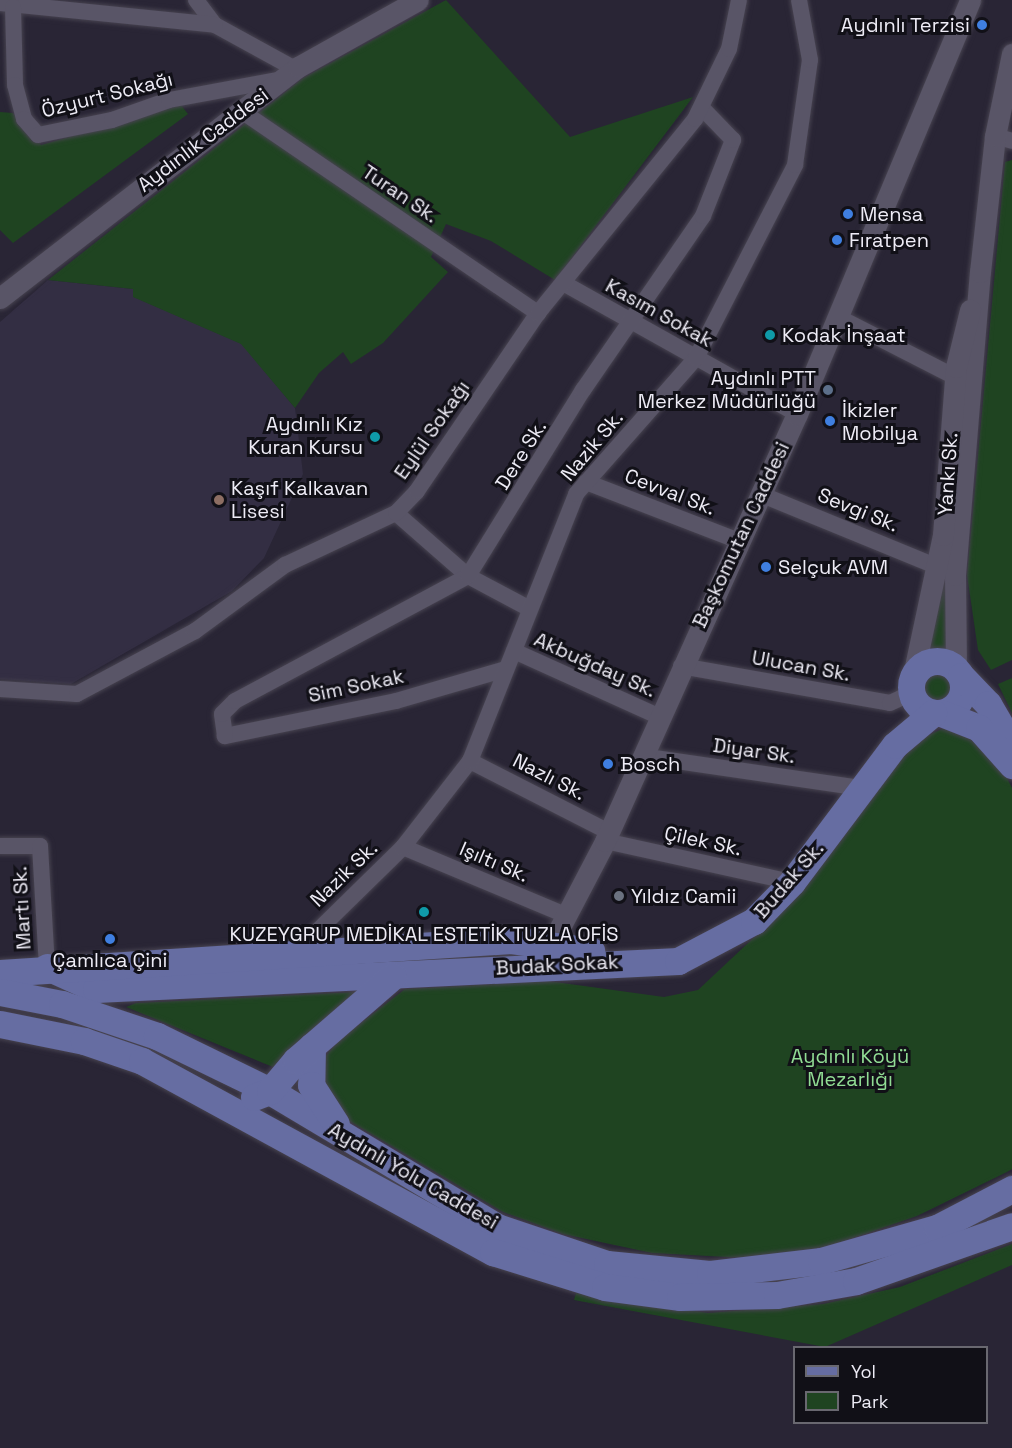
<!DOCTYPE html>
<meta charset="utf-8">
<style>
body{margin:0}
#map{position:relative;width:1012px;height:1448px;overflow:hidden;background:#292535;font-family:"Space Grotesk",sans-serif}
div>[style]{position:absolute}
.built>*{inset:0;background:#332e43}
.green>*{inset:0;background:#1f4421}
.round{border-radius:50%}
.roads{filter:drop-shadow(0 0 2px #474350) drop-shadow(0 0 2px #474350)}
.minor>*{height:16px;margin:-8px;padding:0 8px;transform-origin:8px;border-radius:8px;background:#595567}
.tertiary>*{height:21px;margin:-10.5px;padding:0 10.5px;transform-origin:10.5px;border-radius:10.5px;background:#595567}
.primary>*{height:27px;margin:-13.5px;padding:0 13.5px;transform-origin:13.5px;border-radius:13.5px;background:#666da2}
.primary>.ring{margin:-13.5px;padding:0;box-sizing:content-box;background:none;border:27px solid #666da2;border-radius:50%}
.dots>*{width:16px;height:16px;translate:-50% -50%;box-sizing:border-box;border:3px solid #111017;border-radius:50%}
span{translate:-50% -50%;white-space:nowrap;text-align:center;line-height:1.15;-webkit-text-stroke:6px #111017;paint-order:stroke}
.poi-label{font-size:20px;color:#eeecf6}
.right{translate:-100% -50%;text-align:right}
.left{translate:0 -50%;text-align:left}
.street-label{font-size:20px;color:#eeecf6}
.park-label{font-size:20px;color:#91dc94}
.legend{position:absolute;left:793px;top:1346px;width:195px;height:78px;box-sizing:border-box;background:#111017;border:2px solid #696870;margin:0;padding:8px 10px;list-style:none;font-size:18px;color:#eeecf6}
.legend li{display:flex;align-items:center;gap:12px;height:30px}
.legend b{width:30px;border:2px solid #696870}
</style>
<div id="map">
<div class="built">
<i style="clip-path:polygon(48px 280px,133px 289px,134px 297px,242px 344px,295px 408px,303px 474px,264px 558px,232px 591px,71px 684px,0 679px,0 322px)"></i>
</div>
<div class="green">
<i style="clip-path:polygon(446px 0,570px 137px,693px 97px,555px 280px,491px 241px,446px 224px,431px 257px,448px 272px,383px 343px,351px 364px,343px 352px,319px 373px,295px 408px,241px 344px,133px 297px,133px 289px,48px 280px,303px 78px)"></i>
<i style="clip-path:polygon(181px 105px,188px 114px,13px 243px,0 230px,0 112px,13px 113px,41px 145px)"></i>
<i style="clip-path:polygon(1012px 160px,1012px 660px,991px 670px,978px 650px,967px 575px,1005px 162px)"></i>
<i style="clip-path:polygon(943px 565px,951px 656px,924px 655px)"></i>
<i class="round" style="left:922px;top:670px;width:30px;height:30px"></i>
<i style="clip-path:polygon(1012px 678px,1012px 713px,998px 684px)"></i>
<i style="clip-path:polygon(942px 729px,968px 732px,995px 754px,1012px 788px,1012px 1169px,1007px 1172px,917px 1216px,824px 1248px,746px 1258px,652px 1253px,563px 1234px,503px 1212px,341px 1116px,316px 1068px,339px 1040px,405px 989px,548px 981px,664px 997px,698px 990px,800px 894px,903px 747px)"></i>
<i style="clip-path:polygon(356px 992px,273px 1067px,126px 1007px,136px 1003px)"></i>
<i style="clip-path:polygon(1012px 1244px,1012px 1265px,825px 1347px,574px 1300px,576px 1293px,708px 1313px,823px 1304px,900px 1287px)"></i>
</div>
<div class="roads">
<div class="minor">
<i style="left:196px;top:0;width:31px;rotate:53deg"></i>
<i style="left:215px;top:25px;width:91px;rotate:28.8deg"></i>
<i style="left:0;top:3px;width:216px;rotate:5.8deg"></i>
<i style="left:13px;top:7px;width:78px;rotate:88.5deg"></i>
<i style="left:15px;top:85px;width:35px;rotate:75deg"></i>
<i style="left:24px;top:119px;width:21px;rotate:49deg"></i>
<i style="left:38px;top:135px;width:76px;rotate:-11.5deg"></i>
<i style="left:112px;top:120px;width:60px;rotate:-19.3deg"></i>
<i style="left:169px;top:100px;width:115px;rotate:-10.5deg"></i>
<i style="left:240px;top:110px;width:361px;rotate:34.3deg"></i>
<i style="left:995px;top:136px;width:18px;rotate:16deg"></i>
<i style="left:563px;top:283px;width:268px;rotate:29.2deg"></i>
<i style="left:838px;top:317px;width:131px;rotate:27.1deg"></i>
<i style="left:586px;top:482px;width:164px;rotate:21.1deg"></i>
<i style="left:760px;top:494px;width:192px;rotate:22.3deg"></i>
<i style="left:396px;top:513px;width:96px;rotate:41.2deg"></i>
<i style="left:468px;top:576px;width:70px;rotate:28deg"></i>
<i style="left:514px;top:651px;width:160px;rotate:24.3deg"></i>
<i style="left:681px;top:666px;width:212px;rotate:10deg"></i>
<i style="left:890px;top:703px;width:23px;rotate:-25deg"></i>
<i style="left:506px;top:669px;width:115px;rotate:163.8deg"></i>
<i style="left:396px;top:701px;width:175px;rotate:168.4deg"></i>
<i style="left:225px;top:736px;width:22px;rotate:-98deg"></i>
<i style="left:222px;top:714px;width:18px;rotate:-45deg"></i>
<i style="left:235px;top:701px;width:264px;rotate:-28.2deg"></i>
<i style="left:468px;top:576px;width:219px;rotate:-58.3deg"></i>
<i style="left:583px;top:390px;width:211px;rotate:-55.4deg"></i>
<i style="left:703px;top:216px;width:82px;rotate:-68.5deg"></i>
<i style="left:733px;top:140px;width:45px;rotate:-134.1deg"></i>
<i style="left:0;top:689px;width:77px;rotate:3.7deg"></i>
<i style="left:77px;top:694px;width:134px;rotate:-28.1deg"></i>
<i style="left:195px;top:631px;width:112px;rotate:-36.3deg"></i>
<i style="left:285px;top:565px;width:123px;rotate:-25.1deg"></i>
<i style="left:396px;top:513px;width:30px;rotate:-46deg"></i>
<i style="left:417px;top:491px;width:215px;rotate:-55.8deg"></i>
<i style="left:538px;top:313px;width:250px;rotate:-51deg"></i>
<i style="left:695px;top:119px;width:78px;rotate:-64.1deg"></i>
<i style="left:729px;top:49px;width:50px;rotate:-78.5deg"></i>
<i style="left:642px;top:756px;width:221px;rotate:8.3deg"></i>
<i style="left:470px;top:761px;width:156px;rotate:27.1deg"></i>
<i style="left:605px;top:841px;width:191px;rotate:12.4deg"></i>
<i style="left:0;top:846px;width:40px"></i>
<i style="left:40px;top:846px;width:121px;rotate:86.7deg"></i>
<i style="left:403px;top:847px;width:179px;rotate:22.7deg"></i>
<i style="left:298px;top:950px;width:147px;rotate:-44.4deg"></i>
<i style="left:403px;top:847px;width:109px;rotate:-52.1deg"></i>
<i style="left:470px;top:761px;width:287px;rotate:-68.3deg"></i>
<i style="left:576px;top:494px;width:181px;rotate:-48.6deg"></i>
<i style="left:696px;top:358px;width:217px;rotate:-62.8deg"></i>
<i style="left:795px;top:165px;width:106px;rotate:-81.9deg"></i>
<i style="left:810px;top:60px;width:61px;rotate:-100.4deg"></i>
</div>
<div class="tertiary">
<i style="left:0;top:298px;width:377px;rotate:-37.8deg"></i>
<i style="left:298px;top:67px;width:137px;rotate:-29.2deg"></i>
<i style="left:956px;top:669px;width:94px;rotate:-90.6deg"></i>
<i style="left:955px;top:575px;width:304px;rotate:-85.3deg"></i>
<i style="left:980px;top:272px;width:137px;rotate:-83.7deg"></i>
<i style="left:995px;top:136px;width:84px;rotate:-78.3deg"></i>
<i style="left:913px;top:676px;width:144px;rotate:-78deg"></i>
<i style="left:943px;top:535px;width:169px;rotate:-85.6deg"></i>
<i style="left:956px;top:367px;width:59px;rotate:-76.2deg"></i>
<i style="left:545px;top:956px;width:130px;rotate:-62.4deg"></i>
<i style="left:605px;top:841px;width:468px;rotate:-65.8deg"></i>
<i style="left:797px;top:414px;width:449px;rotate:-67.3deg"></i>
</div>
<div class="primary">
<i class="ring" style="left:911px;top:661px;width:25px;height:25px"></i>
<i style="left:961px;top:676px;width:39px;rotate:46deg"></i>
<i style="left:988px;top:704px;width:48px;rotate:59.7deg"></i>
<i style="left:941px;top:713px;width:41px;rotate:21.5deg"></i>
<i style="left:979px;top:728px;width:50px;rotate:48.3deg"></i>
<i style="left:47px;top:967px;width:54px;rotate:24.2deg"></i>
<i style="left:96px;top:989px;width:583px;rotate:-2.75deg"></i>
<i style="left:678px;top:961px;width:86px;rotate:-27.8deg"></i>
<i style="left:754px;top:921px;width:54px;rotate:-45.7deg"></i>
<i style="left:792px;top:882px;width:171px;rotate:-53.1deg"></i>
<i style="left:895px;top:745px;width:50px;rotate:-40.1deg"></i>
<i style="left:0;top:973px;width:512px;rotate:-3.69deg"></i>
<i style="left:511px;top:940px;width:81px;rotate:7.8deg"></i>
<i style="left:0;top:992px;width:63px;rotate:11deg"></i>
<i style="left:62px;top:1004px;width:100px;rotate:18.6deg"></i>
<i style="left:157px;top:1036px;width:126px;rotate:26deg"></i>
<i style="left:270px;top:1091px;width:265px;rotate:30.9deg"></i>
<i style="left:497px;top:1227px;width:116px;rotate:18.6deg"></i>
<i style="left:607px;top:1264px;width:103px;rotate:5.5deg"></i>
<i style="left:710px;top:1274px;width:112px;rotate:-6.7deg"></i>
<i style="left:821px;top:1261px;width:121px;rotate:-15.9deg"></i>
<i style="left:937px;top:1228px;width:85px;rotate:-27.5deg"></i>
<i style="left:0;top:1024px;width:86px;rotate:11.4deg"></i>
<i style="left:84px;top:1041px;width:61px;rotate:19deg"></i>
<i style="left:142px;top:1061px;width:400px;rotate:28.6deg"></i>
<i style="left:493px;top:1252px;width:117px;rotate:17.4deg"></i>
<i style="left:605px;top:1287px;width:76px;rotate:7.6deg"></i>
<i style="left:680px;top:1297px;width:97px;rotate:-1.2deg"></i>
<i style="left:777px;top:1295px;width:80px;rotate:-10deg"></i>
<i style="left:856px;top:1281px;width:165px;rotate:-19.4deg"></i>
<i style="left:312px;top:1046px;width:39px;rotate:91deg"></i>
<i style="left:311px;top:1085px;width:46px;rotate:57.3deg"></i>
<i style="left:254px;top:1097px;width:17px;rotate:-21deg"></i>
<i style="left:270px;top:1091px;width:40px;rotate:-50deg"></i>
<i style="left:296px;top:1060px;width:128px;rotate:-40.9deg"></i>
</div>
</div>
<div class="dots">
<i style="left:982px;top:25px;background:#3f7fe0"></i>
<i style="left:848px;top:214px;background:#3f7fe0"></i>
<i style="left:837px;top:240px;background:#3f7fe0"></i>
<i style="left:770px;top:335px;background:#0f9aa8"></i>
<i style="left:828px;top:390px;background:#5c6f8a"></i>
<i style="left:830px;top:421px;background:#3f7fe0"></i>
<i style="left:375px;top:437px;background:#0f9aa8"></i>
<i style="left:219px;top:500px;background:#8d6e63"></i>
<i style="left:766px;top:567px;background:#3f7fe0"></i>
<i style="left:608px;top:764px;background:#3f7fe0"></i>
<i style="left:619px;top:896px;background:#6b7280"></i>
<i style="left:424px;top:912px;background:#0f9aa8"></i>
<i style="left:110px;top:939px;background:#3f7fe0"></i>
</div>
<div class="poi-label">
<span class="right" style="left:970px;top:25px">Aydınlı Terzisi</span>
<span class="left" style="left:860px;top:214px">Mensa</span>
<span class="left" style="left:849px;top:240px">Fıratpen</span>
<span class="left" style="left:782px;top:335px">Kodak İnşaat</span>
<span class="right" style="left:816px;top:390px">Aydınlı PTT<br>Merkez Müdürlüğü</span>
<span class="left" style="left:842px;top:422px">İkizler<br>Mobilya</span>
<span class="right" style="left:363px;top:436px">Aydınlı Kız<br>Kuran Kursu</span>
<span class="left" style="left:231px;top:500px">Kaşıf Kalkavan<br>Lisesi</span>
<span class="left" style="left:778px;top:567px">Selçuk AVM</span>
<span class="left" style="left:620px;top:764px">Bosch</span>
<span class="left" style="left:631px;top:896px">Yıldız Camii</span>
<span style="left:424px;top:934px">KUZEYGRUP MEDİKAL ESTETİK TUZLA OFİS</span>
<span style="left:110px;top:960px">Çamlıca Çini</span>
</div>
<div class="street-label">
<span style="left:107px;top:95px;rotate:-14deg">Özyurt Sokağı</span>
<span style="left:203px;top:140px;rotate:-37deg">Aydınlık Caddesi</span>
<span style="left:400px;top:194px;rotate:34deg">Turan Sk.</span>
<span style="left:659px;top:313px;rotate:29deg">Kasım Sokak</span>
<span style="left:432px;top:430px;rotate:-55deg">Eylül Sokağı</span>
<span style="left:592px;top:446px;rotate:-50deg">Nazik Sk.</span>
<span style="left:521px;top:455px;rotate:-58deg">Dere Sk.</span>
<span style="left:948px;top:474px;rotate:-86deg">Yankı Sk.</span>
<span style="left:670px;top:492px;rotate:21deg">Cevval Sk.</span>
<span style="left:858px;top:510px;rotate:22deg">Sevgi Sk.</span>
<span style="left:741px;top:535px;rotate:-65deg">Başkomutan Caddesi</span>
<span style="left:595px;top:665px;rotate:24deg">Akbuğday Sk.</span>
<span style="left:801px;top:666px;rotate:10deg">Ulucan Sk.</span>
<span style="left:356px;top:686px;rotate:-12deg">Sim Sokak</span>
<span style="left:754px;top:751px;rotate:8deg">Diyar Sk.</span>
<span style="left:549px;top:777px;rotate:27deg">Nazlı Sk.</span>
<span style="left:703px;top:841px;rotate:12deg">Çilek Sk.</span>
<span style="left:494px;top:862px;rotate:23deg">Işıltı Sk.</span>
<span style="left:344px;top:874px;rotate:-44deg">Nazik Sk.</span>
<span style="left:789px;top:880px;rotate:-49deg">Budak Sk.</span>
<span style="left:22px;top:908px;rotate:-93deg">Martı Sk.</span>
<span style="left:557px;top:965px;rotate:-3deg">Budak Sokak</span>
<span style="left:413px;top:1176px;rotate:30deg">Aydınlı Yolu Caddesi</span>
</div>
<div class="park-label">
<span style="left:850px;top:1068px">Aydınlı Köyü<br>Mezarlığı</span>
</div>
<ul class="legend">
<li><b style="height:8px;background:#666da2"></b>Yol</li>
<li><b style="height:16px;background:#1f4421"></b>Park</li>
</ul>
</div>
